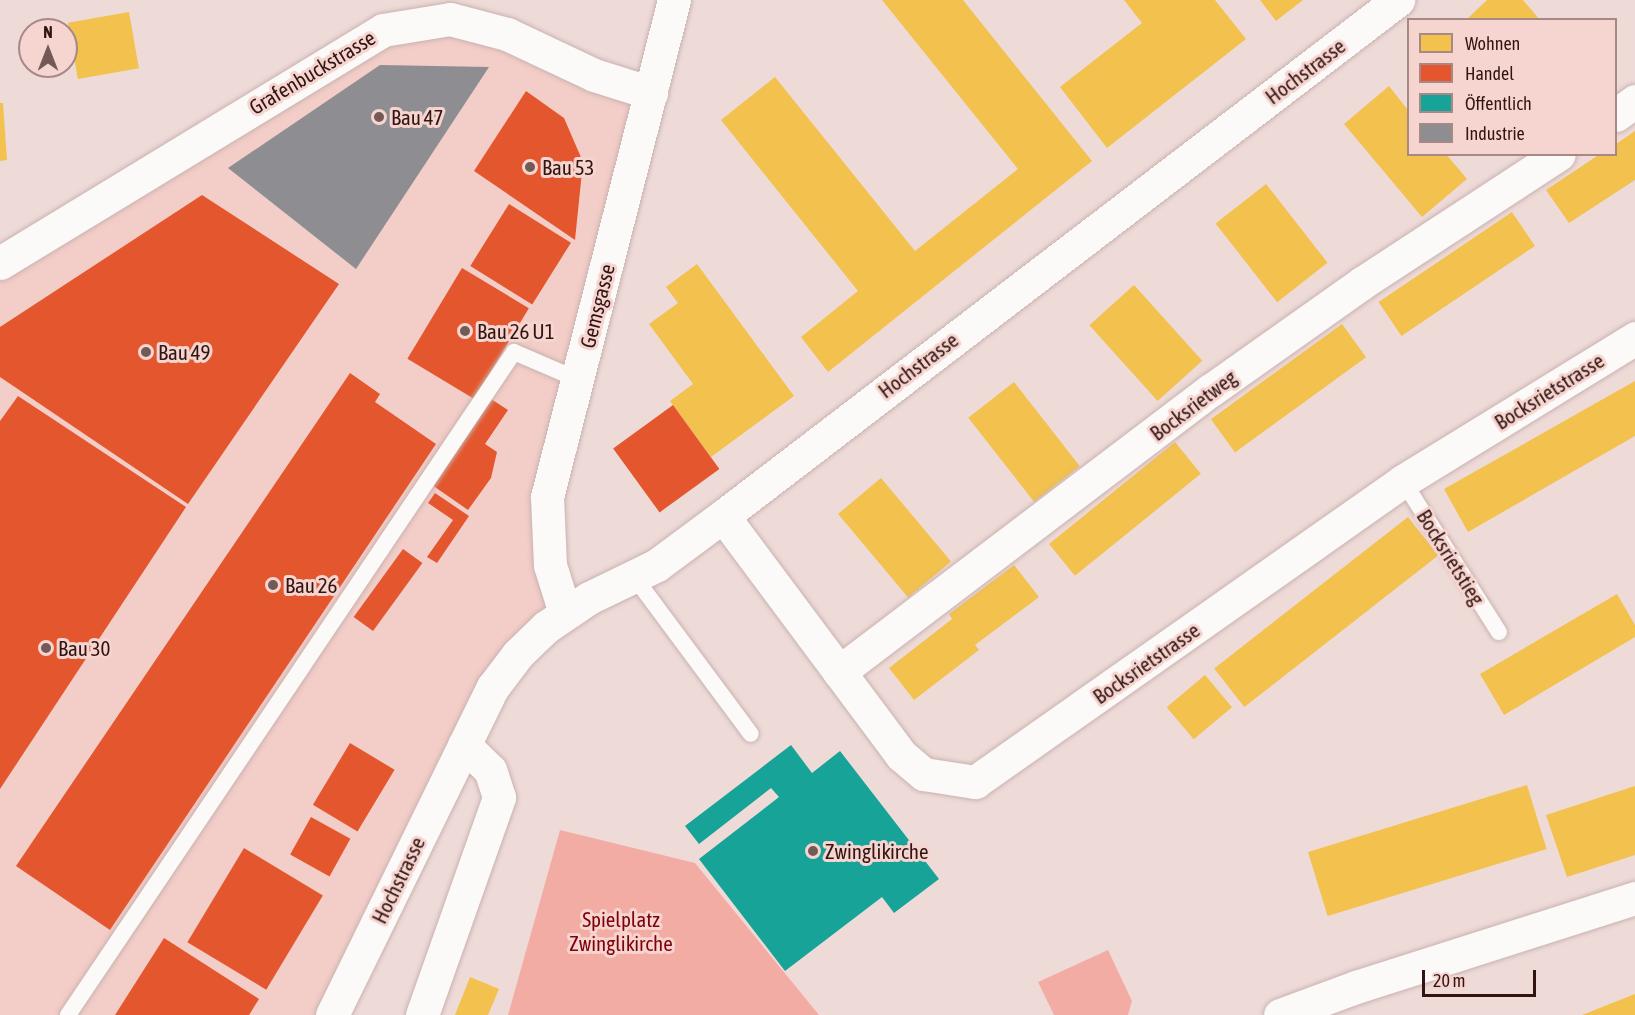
<!DOCTYPE html>
<meta charset="utf-8">
<style>
body{margin:0}
#map{position:relative;width:1635px;height:1015px;overflow:hidden;background:#eedbd8;font-family:"Asap Condensed",sans-serif}
div>[style]{position:absolute}
.built>*{inset:0;background:#f3cdc8}
.green>*{inset:0;background:#f3aca4}
.homes>*{inset:0;background:#f2c14e;transform-origin:0 0}
.shops>*{inset:0;background:#e4572e;transform-origin:0 0}
.public>*{inset:0;background:#17a398}
.industry>*{inset:0;background:#8d8d92}
.roads{filter:drop-shadow(0 0 2px #c9b2af) drop-shadow(0 0 2px #c9b2af)}
.service>*{height:16px;margin:-8px;padding:0 8px;transform-origin:8px;border-radius:8px;background:#fcfaf9}
.minor>*{height:33px;margin:-16.5px;padding:0 16.5px;transform-origin:16.5px;border-radius:16.5px;background:#fcfaf9}
.tertiary>*{height:33px;margin:-16.5px;padding:0 16.5px;transform-origin:16.5px;border-radius:16.5px;background:#fcfaf9}
.dots>*{width:16px;height:16px;translate:-50% -50%;box-sizing:border-box;border:3px solid #f6d5d0;border-radius:50%}
span{translate:-50% -50%;white-space:nowrap;text-align:center;line-height:1.15;-webkit-text-stroke:6px #f6d5d0;paint-order:stroke}
.street-label{font-size:21px;color:#321512}
.poi-label{font-size:21px;color:#321512}
.left{translate:0 -50%;text-align:left}
.park-label{font-size:21px;color:#7f020a}
.legend{position:absolute;left:1407px;top:18px;width:210px;height:138px;box-sizing:border-box;background:#f6d5d0;border:2px solid #a88884;margin:0;padding:8px 10px;list-style:none;font-size:18px;color:#321512}
.legend li{display:flex;align-items:center;gap:12px;height:30px}
.legend b{width:30px;border:2px solid #a88884}
.north{position:absolute;left:18px;top:18px;width:60px;height:60px;box-sizing:border-box;background:#f6d5d0;border:2px solid #a88884;border-radius:50%;rotate:0deg;font-size:16px;font-weight:700;line-height:24px;text-align:center;color:#321512}
.north::after{content:'';display:block;margin:auto;width:21px;height:27px;background:#745a57;clip-path:polygon(50% 0,100% 100%,50% 72%,0 100%)}
.scale{position:absolute;left:1422px;top:970px;width:114px;height:27px;box-sizing:border-box;border:3px solid #321512;border-top:0;padding-left:8px;font-size:18px;line-height:21px;white-space:nowrap;color:#321512;-webkit-text-stroke:4px #f6d5d0;paint-order:stroke}
</style>
<div id="map">
<div class="built">
<i style="clip-path:polygon(450px 19px,651px 93px,556px 459px,565px 613px,518px 654px,332px 1015px,0 1015px,0 263px,383px 30px)"></i>
</div>
<div class="green">
<i style="clip-path:polygon(560px 830px,695px 863px,819px 1015px,508px 1015px)"></i>
<i style="clip-path:polygon(1108px 950px,1132px 1001px,1128px 1015px,1054px 1015px,1038px 982px)"></i>
</div>
<div class="homes">
<i style="clip-path:polygon(882px 0,963px 0,1092px 161px,828px 372px,801px 337px,858px 291px,721px 120px,775px 77px,915px 251px,1018px 169px)"></i>
<i style="clip-path:polygon(1124px 0,1215px 0,1246px 39px,1107px 148px,1060px 87px,1142px 23px)"></i>
<i style="clip-path:polygon(1260px 0,1303px 0,1276px 21px)"></i>
<i style="clip-path:polygon(1487px 0,1523px 0,1540px 20px,1466px 20px)"></i>
<i style="left:129px;top:12px;width:57px;height:62px;rotate:80deg"></i>
<i style="clip-path:polygon(1389px 86px,1408px 110px,1408px 154px,1446px 154px,1467px 179px,1422px 217px,1344px 124px)"></i>
<i style="clip-path:polygon(0 103px,3px 103px,7px 160px,0 161px)"></i>
<i style="clip-path:polygon(1635px 131px,1635px 180px,1569px 223px,1546px 190px,1600px 154px,1616px 154px,1616px 144px)"></i>
<i style="left:1266px;top:184px;width:100px;height:64px;rotate:52deg"></i>
<i style="left:1512px;top:212px;width:41px;height:161px;rotate:56deg"></i>
<i style="clip-path:polygon(697px 264px,794px 396px,711px 457px,670px 401px,693px 384px,649px 324px,678px 303px,666px 287px)"></i>
<i style="left:1134px;top:285px;width:102px;height:60px;rotate:48deg"></i>
<i style="left:1342px;top:324px;width:41px;height:162px;rotate:54deg"></i>
<i style="clip-path:polygon(1635px 381px,1635px 436px,1468px 532px,1444px 489px)"></i>
<i style="left:1014px;top:382px;width:107px;height:58px;rotate:52deg"></i>
<i style="left:1175px;top:442px;width:41px;height:162px;rotate:51deg"></i>
<i style="left:881px;top:478px;width:109px;height:56px;rotate:50deg"></i>
<i style="left:1408px;top:517px;width:49px;height:246px;rotate:52deg"></i>
<i style="clip-path:polygon(1014px 565px,1039px 597px,975px 645px,979px 650px,914px 700px,889px 668px,952px 619px,949px 614px)"></i>
<i style="clip-path:polygon(1617px 594px,1635px 625px,1635px 637px,1504px 715px,1480px 674px)"></i>
<i style="left:1205px;top:675px;width:42px;height:50px;rotate:50deg"></i>
<i style="left:1527px;top:785px;width:67px;height:229px;rotate:73deg"></i>
<i style="clip-path:polygon(1635px 786px,1635px 855px,1567px 877px,1546px 815px)"></i>
<i style="clip-path:polygon(470px 977px,499px 989px,488px 1015px,455px 1015px)"></i>
<i style="clip-path:polygon(1635px 994px,1635px 1015px,1582px 1015px)"></i>
</div>
<div class="shops">
<i style="clip-path:polygon(526px 91px,564px 118px,583px 162px,575px 240px,474px 171px)"></i>
<i style="clip-path:polygon(202px 195px,339px 284px,188px 504px,0 377px,0 327px)"></i>
<i style="left:509px;top:204px;width:73px;height:73px;rotate:32deg"></i>
<i style="left:462px;top:268px;width:78px;height:106px;rotate:31deg"></i>
<i style="clip-path:polygon(350px 373px,380px 394px,375px 402px,436px 444px,110px 930px,16px 866px)"></i>
<i style="clip-path:polygon(18px 396px,186px 507px,0 789px,0 421px)"></i>
<i style="clip-path:polygon(491px 399px,508px 410px,485px 444px,497px 452px,491px 478px,468px 510px,432px 485px)"></i>
<i style="left:673px;top:405px;width:79px;height:74px;rotate:54deg"></i>
<i style="clip-path:polygon(435px 493px,469px 516px,437px 563px,427px 557px,453px 520px,428px 503px)"></i>
<i style="left:403px;top:549px;width:24px;height:84px;rotate:36deg"></i>
<i style="left:350px;top:743px;width:52px;height:72px;rotate:31deg"></i>
<i style="left:311px;top:817px;width:45px;height:43px;rotate:29deg"></i>
<i style="left:244px;top:848px;width:92px;height:110px;rotate:31deg"></i>
<i style="clip-path:polygon(164px 938px,259px 999px,249px 1015px,115px 1015px)"></i>
</div>
<div class="public">
<i style="clip-path:polygon(791px 745px,812px 773px,840px 751px,939px 879px,894px 913px,882px 897px,785px 971px,699px 859px,779px 797px,771px 788px,699px 844px,685px 826px)"></i>
</div>
<div class="industry">
<i style="clip-path:polygon(380px 65px,489px 67px,356px 269px,228px 168px)"></i>
</div>
<div class="roads">
<div class="service">
<i style="left:1403px;top:481px;width:179px;rotate:57.6deg"></i>
<i style="left:635px;top:578px;width:194px;rotate:53.4deg"></i>
<i style="left:68px;top:1015px;width:799px;rotate:-56.07deg"></i>
<i style="left:514px;top:352px;width:71px;rotate:23.3deg"></i>
</div>
<div class="minor">
<i style="left:1616px;top:115px;width:24px;rotate:-36deg"></i>
<i style="left:0;top:263px;width:448px;rotate:-31.3deg"></i>
<i style="left:383px;top:30px;width:68px;rotate:-9.3deg"></i>
<i style="left:450px;top:19px;width:59px;rotate:14.7deg"></i>
<i style="left:507px;top:34px;width:96px;rotate:25.2deg"></i>
<i style="left:594px;top:75px;width:60px;rotate:17.5deg"></i>
<i style="left:723px;top:516px;width:298px;rotate:53.3deg"></i>
<i style="left:901px;top:755px;width:30px;rotate:40deg"></i>
<i style="left:924px;top:774px;width:52px;rotate:8.9deg"></i>
<i style="left:975px;top:782px;width:523px;rotate:-35.12deg"></i>
<i style="left:1403px;top:481px;width:273px;rotate:-31.6deg"></i>
<i style="left:839px;top:672px;width:467px;rotate:-37.2deg"></i>
<i style="left:1211px;top:390px;width:185px;rotate:-35.3deg"></i>
<i style="left:1362px;top:283px;width:235px;rotate:-33.2deg"></i>
<i style="left:422px;top:1015px;width:231px;rotate:-70.5deg"></i>
<i style="left:499px;top:797px;width:28px;rotate:-108deg"></i>
<i style="left:490px;top:770px;width:36px;rotate:-136deg"></i>
<i style="left:1280px;top:1015px;width:81px;rotate:-20.2deg"></i>
<i style="left:1356px;top:987px;width:293px;rotate:-17.7deg"></i>
</div>
<div class="tertiary">
<i style="left:565px;top:613px;width:50px;rotate:-107.4deg"></i>
<i style="left:550px;top:565px;width:68px;rotate:-92.5deg"></i>
<i style="left:547px;top:497px;width:513px;rotate:-75.67deg"></i>
<i style="left:332px;top:1015px;width:365px;rotate:-63.9deg"></i>
<i style="left:493px;top:687px;width:41px;rotate:-52.9deg"></i>
<i style="left:518px;top:654px;width:39px;rotate:-44deg"></i>
<i style="left:546px;top:627px;width:52px;rotate:-34deg"></i>
<i style="left:589px;top:598px;width:76px;rotate:-25.9deg"></i>
<i style="left:657px;top:565px;width:82px;rotate:-36.6deg"></i>
<i style="left:723px;top:516px;width:850px;rotate:-37.4deg"></i>
</div>
</div>
<div class="dots">
<i style="left:379px;top:117px;background:#745a57"></i>
<i style="left:530px;top:167px;background:#745a57"></i>
<i style="left:465px;top:331px;background:#745a57"></i>
<i style="left:146px;top:352px;background:#745a57"></i>
<i style="left:273px;top:585px;background:#745a57"></i>
<i style="left:46px;top:648px;background:#745a57"></i>
<i style="left:813px;top:851px;background:#745a57"></i>
</div>
<div class="street-label">
<span style="left:1305px;top:71px;rotate:-37deg">Hochstrasse</span>
<span style="left:312px;top:72px;rotate:-31deg">Grafenbuckstrasse</span>
<span style="left:597px;top:306px;rotate:-76deg">Gemsgasse</span>
<span style="left:918px;top:365px;rotate:-37deg">Hochstrasse</span>
<span style="left:1549px;top:391px;rotate:-32deg">Bocksrietstrasse</span>
<span style="left:1193px;top:405px;rotate:-37deg">Bocksrietweg</span>
<span style="left:1451px;top:557px;rotate:58deg">Bocksrietstieg</span>
<span style="left:1146px;top:663px;rotate:-35deg">Bocksrietstrasse</span>
<span style="left:398px;top:880px;rotate:-64deg">Hochstrasse</span>
</div>
<div class="poi-label">
<span class="left" style="left:391px;top:117px">Bau 47</span>
<span class="left" style="left:542px;top:167px">Bau 53</span>
<span class="left" style="left:477px;top:331px">Bau 26 U1</span>
<span class="left" style="left:158px;top:352px">Bau 49</span>
<span class="left" style="left:285px;top:585px">Bau 26</span>
<span class="left" style="left:58px;top:648px">Bau 30</span>
<span class="left" style="left:825px;top:851px">Zwinglikirche</span>
</div>
<div class="park-label">
<span style="left:621px;top:931px">Spielplatz<br>Zwinglikirche</span>
</div>
<ul class="legend">
<li><b style="height:16px;background:#f2c14e"></b>Wohnen</li>
<li><b style="height:16px;background:#e4572e"></b>Handel</li>
<li><b style="height:16px;background:#17a398"></b>Öffentlich</li>
<li><b style="height:16px;background:#8d8d92"></b>Industrie</li>
</ul>
<div class="north">N</div>
<div class="scale">20 m</div>
</div>
